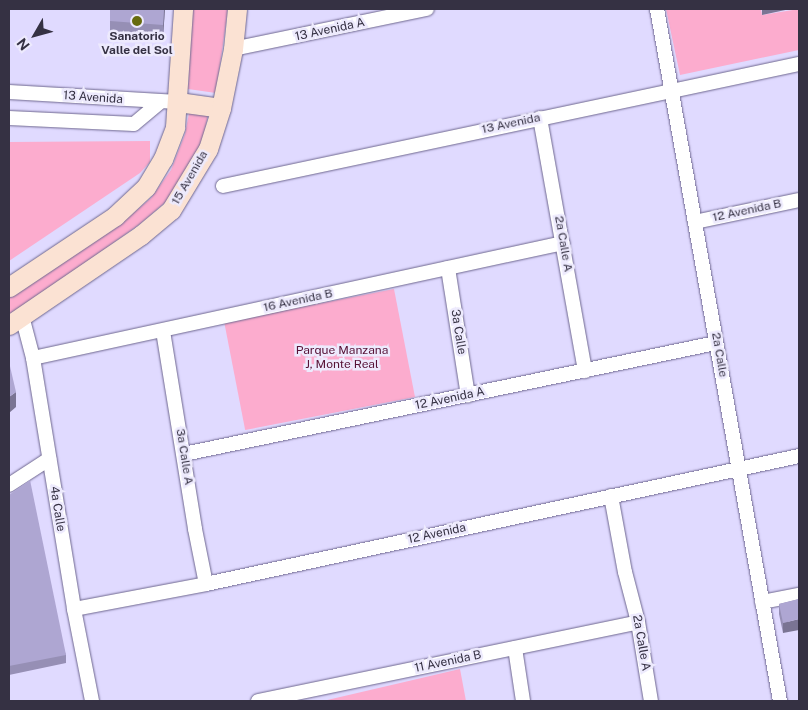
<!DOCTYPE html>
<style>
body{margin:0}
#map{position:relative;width:808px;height:710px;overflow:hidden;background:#e0daff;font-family:"Public Sans",sans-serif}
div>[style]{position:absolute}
.green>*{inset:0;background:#fcacce;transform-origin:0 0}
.roads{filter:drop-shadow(0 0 1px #6e678f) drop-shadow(0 0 1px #6e678f)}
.street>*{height:14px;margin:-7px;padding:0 7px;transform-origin:7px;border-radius:7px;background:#fff}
.secondary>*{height:19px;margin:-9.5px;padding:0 9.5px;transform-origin:9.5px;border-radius:9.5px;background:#fbe2d3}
.wall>*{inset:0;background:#968fb5}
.shaded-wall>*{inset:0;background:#7a7493}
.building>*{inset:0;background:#aea6d2}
.dots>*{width:14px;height:14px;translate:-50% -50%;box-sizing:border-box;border:2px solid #edeafd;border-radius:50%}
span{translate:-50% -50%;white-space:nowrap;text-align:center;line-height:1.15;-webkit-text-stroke:5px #edeafd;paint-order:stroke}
.street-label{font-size:12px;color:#353143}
.poi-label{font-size:12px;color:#353143;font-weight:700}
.park-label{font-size:12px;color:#561236}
.frame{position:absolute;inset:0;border:10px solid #353143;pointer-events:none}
.north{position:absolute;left:10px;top:10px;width:50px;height:50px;-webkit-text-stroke:4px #edeafd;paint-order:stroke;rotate:232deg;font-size:14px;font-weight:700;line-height:20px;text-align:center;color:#353143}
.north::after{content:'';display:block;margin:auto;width:18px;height:22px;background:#353143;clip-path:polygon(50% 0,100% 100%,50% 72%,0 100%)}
</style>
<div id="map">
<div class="green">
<i style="clip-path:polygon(192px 9px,228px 9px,216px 93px,188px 89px)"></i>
<i style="clip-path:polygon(666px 9px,761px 9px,762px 15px,799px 9px,799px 50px,680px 75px)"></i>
<i style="clip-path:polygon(189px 113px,208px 114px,203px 142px,168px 200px,140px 224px,9px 317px,9px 298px,117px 227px,151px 198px,171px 170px,185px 134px)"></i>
<i style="clip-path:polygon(150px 141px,150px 162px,140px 173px,9px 261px,9px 142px)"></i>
<i style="left:394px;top:289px;width:110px;height:173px;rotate:79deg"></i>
<i style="clip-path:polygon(460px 669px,466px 701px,323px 701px)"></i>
</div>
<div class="roads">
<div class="street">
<i style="left:657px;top:9px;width:703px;rotate:79.92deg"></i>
<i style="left:233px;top:49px;width:198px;rotate:-11.7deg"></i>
<i style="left:9px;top:92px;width:169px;rotate:3.4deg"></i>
<i style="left:9px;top:118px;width:125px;rotate:2.7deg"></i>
<i style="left:134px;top:124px;width:34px;rotate:-40deg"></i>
<i style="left:540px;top:118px;width:257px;rotate:79.9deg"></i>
<i style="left:223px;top:186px;width:589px;rotate:-11.96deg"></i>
<i style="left:695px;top:222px;width:106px;rotate:-11.9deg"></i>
<i style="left:448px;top:268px;width:129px;rotate:81.1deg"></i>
<i style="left:22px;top:316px;width:43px;rotate:75.3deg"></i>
<i style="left:33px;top:358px;width:254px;rotate:80.7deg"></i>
<i style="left:74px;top:609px;width:94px;rotate:78.9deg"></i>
<i style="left:163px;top:331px;width:201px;rotate:80.8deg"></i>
<i style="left:195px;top:529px;width:56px;rotate:78.7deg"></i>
<i style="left:33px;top:358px;width:542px;rotate:-12.24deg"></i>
<i style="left:184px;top:454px;width:543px;rotate:-11.79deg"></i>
<i style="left:9px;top:485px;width:48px;rotate:-33deg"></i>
<i style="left:611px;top:496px;width:77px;rotate:79.6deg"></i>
<i style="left:625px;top:572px;width:52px;rotate:75.4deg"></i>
<i style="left:638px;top:622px;width:80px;rotate:80.7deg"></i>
<i style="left:762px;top:602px;width:38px;rotate:-11deg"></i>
<i style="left:74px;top:609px;width:134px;rotate:-10.7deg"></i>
<i style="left:206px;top:584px;width:607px;rotate:-12.18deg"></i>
<i style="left:515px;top:648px;width:54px;rotate:81.4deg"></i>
<i style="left:258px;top:701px;width:388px;rotate:-11.7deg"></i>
</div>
<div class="secondary">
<i style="left:178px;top:102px;width:43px;rotate:7.9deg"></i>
<i style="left:9px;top:287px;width:128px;rotate:-33.8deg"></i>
<i style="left:115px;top:216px;width:42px;rotate:-43.1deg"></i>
<i style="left:146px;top:187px;width:33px;rotate:-59deg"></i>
<i style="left:163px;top:159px;width:34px;rotate:-69deg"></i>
<i style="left:175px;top:127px;width:118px;rotate:-86.1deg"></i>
<i style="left:9px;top:325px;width:160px;rotate:-34.3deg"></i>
<i style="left:141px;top:235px;width:39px;rotate:-40deg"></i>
<i style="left:171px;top:210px;width:71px;rotate:-58.8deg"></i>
<i style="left:208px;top:149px;width:43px;rotate:-72.4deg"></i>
<i style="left:221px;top:108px;width:60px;rotate:-78.5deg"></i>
<i style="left:233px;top:49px;width:40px;rotate:-84.3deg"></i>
</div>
</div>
<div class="wall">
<i style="clip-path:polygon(165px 9px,163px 37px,110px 33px,110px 21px)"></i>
<i style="clip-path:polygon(9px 495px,66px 655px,66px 663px,9px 675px)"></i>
<i style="clip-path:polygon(799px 599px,783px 633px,779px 614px,779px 604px)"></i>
<i style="clip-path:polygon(798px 671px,799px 671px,799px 689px,798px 679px)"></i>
</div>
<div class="shaded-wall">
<i style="clip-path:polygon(164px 9px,165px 9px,163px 37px,163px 25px)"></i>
<i style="clip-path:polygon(762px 9px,790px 9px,762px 15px)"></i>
<i style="clip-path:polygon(16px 392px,16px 407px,9px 413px,9px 397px)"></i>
<i style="clip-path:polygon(799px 619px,799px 630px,783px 633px,783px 623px)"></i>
</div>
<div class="building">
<i style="clip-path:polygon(110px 9px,164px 9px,163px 25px,110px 21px)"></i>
<i style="clip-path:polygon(9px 362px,16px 392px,9px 397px)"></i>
<i style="clip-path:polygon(30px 480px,66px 655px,9px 666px,9px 495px)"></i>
<i style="clip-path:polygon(799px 599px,799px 619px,783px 623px,779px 604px)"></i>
<i style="clip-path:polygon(798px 671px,799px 671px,799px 681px)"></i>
</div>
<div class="dots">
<i style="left:137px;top:21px;background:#676b0e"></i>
</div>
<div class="street-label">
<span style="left:330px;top:30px;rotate:-12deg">13 Avenida A</span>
<span style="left:93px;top:98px;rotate:4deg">13 Avenida</span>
<span style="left:511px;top:124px;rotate:-12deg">13 Avenida</span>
<span style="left:190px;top:178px;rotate:-60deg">15 Avenida</span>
<span style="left:747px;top:211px;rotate:-12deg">12 Avenida B</span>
<span style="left:563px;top:244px;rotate:80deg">2a Calle A</span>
<span style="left:298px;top:301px;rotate:-12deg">16 Avenida B</span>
<span style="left:458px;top:332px;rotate:81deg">3a Calle</span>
<span style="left:719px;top:355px;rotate:80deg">2a Calle</span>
<span style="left:450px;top:399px;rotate:-12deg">12 Avenida A</span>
<span style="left:184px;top:457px;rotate:81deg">3a Calle A</span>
<span style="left:57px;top:509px;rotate:81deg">4a Calle</span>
<span style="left:437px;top:534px;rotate:-12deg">12 Avenida</span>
<span style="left:641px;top:643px;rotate:80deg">2a Calle A</span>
<span style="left:448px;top:662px;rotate:-12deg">11 Avenida B</span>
</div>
<div class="poi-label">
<span style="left:137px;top:44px">Sanatorio<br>Valle del Sol</span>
</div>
<div class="park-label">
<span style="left:342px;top:358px">Parque Manzana<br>J, Monte Real</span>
</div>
<div class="frame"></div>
<div class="north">N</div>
</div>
